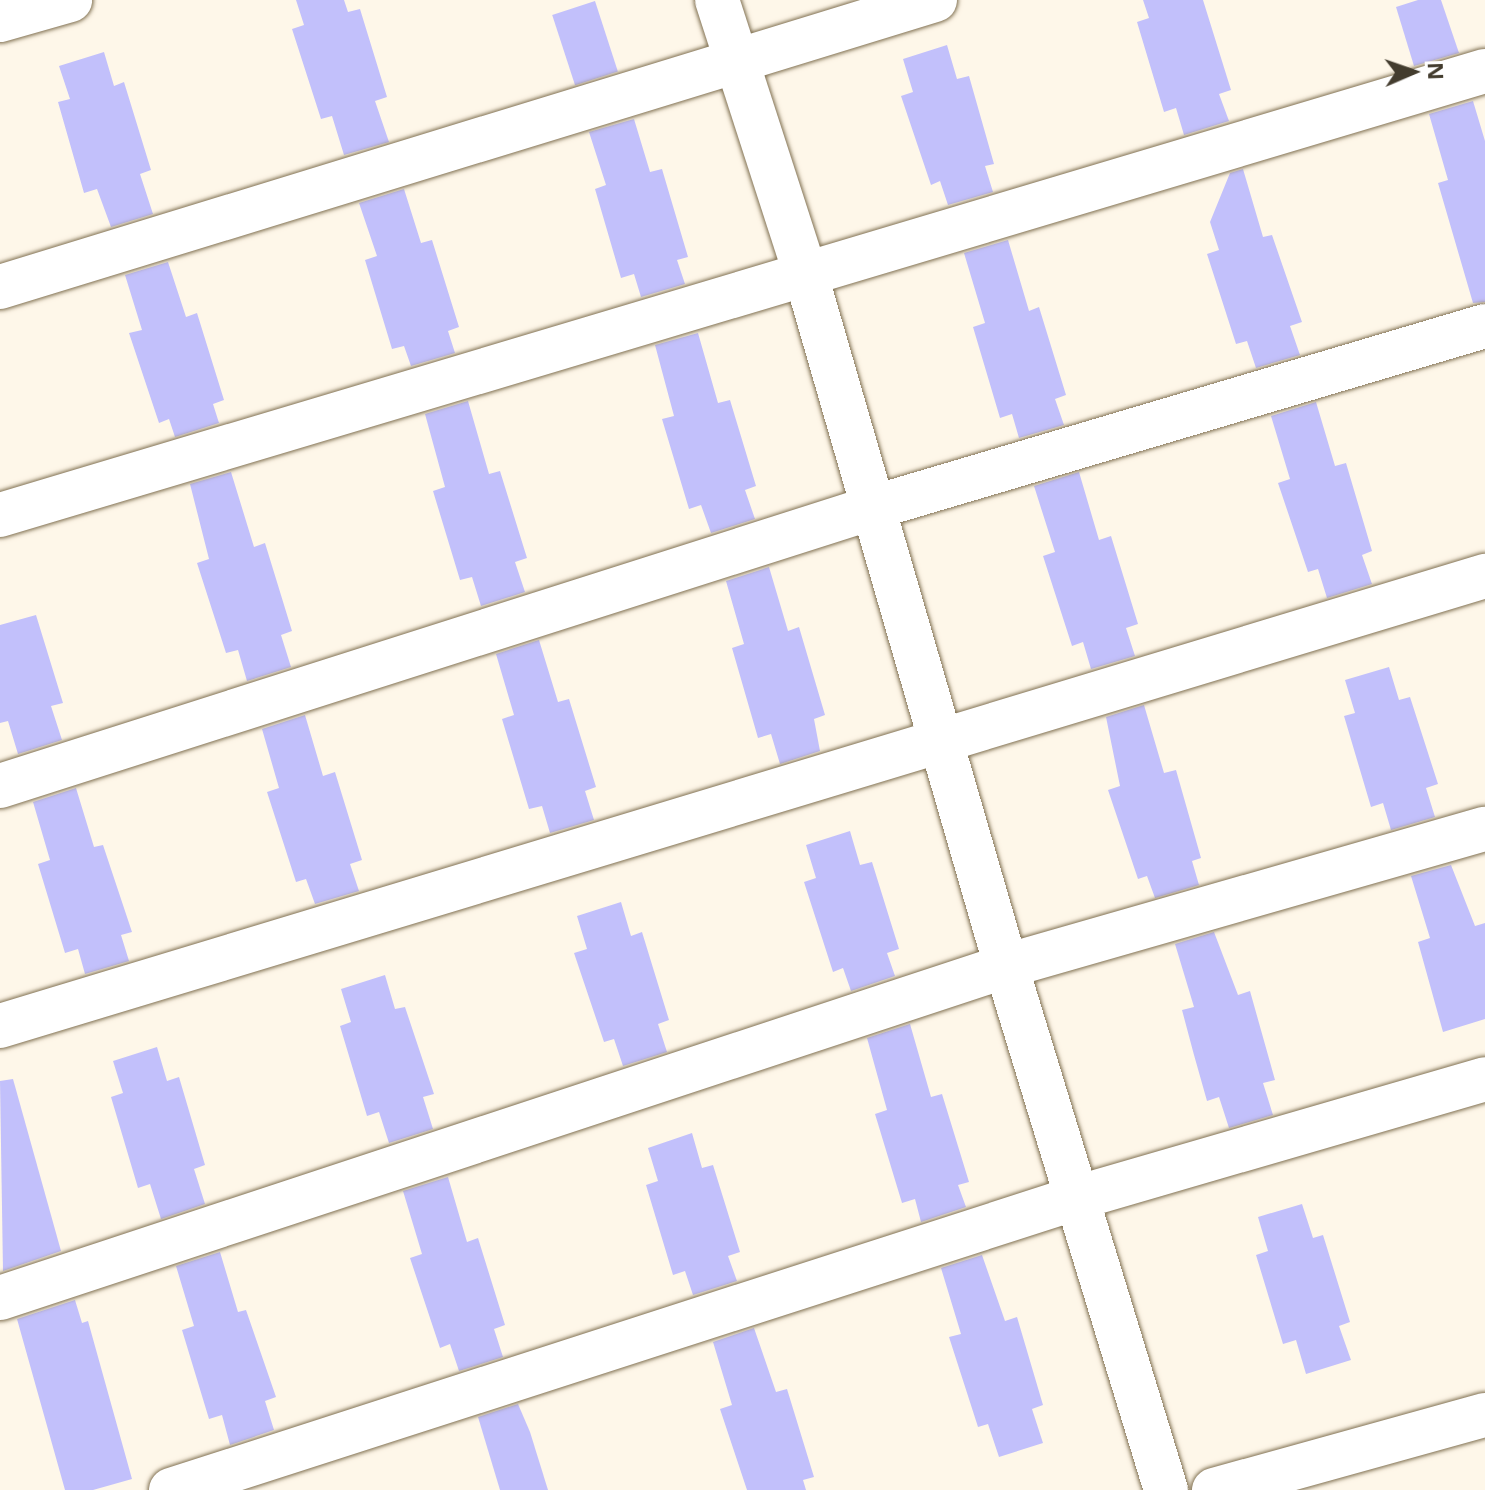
<!DOCTYPE html>
<style>
body{margin:0}
#map{position:relative;width:1485px;height:1490px;overflow:hidden;background:#fef7e9;font-family:"Open Sans",sans-serif}
div>[style]{position:absolute}
.building>*{inset:0;background:#c2c0fb;transform-origin:0 0}
.roads{filter:drop-shadow(0 0 2px #817152) drop-shadow(0 0 2px #817152)}
.minor>*{height:44px;margin:-22px;padding:0 22px;transform-origin:22px;border-radius:22px;background:#fff}
span{translate:-50% -50%;white-space:nowrap;text-align:center;line-height:1.15;-webkit-text-stroke:7px #fff;paint-order:stroke}
.north{position:absolute;left:1373px;top:32px;width:80px;height:80px;-webkit-text-stroke:6px #fff;paint-order:stroke;rotate:88deg;font-size:22px;font-weight:700;line-height:32px;text-align:center;color:#433c2e}
.north::after{content:'';display:block;margin:auto;width:28px;height:36px;background:#433c2e;clip-path:polygon(50% 0,100% 100%,50% 72%,0 100%)}
</style>
<div id="map">
<div class="building">
<i style="clip-path:polygon(296px 0,344px 0,348px 12px,360px 9px,387px 97px,375px 101px,389px 142px,344px 155px,332px 116px,321px 119px,292px 29px,304px 25px)"></i>
<i style="clip-path:polygon(1143px 0,1203px 0,1231px 90px,1219px 94px,1229px 121px,1184px 135px,1176px 108px,1164px 112px,1137px 22px,1149px 18px)"></i>
<i style="clip-path:polygon(1418px 0,1441px 0,1459px 53px,1414px 66px,1396px 7px)"></i>
<i style="left:595px;top:1px;width:74px;height:45px;rotate:72deg"></i>
<i style="clip-path:polygon(947px 45px,957px 79px,969px 76px,994px 164px,985px 166px,993px 192px,948px 205px,940px 181px,931px 185px,901px 96px,913px 92px,903px 59px)"></i>
<i style="clip-path:polygon(104px 52px,114px 86px,124px 82px,151px 170px,140px 174px,153px 214px,111px 227px,97px 189px,84px 193px,58px 102px,70px 99px,59px 66px)"></i>
<i style="clip-path:polygon(1473px 101px,1485px 141px,1485px 302px,1473px 303px,1438px 183px,1448px 180px,1429px 114px)"></i>
<i style="clip-path:polygon(634px 119px,650px 172px,662px 169px,688px 257px,677px 260px,685px 284px,641px 297px,634px 274px,621px 278px,595px 189px,606px 185px,589px 132px)"></i>
<i style="clip-path:polygon(1243px 169px,1263px 237px,1272px 235px,1302px 322px,1290px 326px,1300px 355px,1256px 368px,1247px 341px,1236px 344px,1207px 254px,1219px 250px,1210px 222px,1230px 173px)"></i>
<i style="clip-path:polygon(404px 189px,421px 243px,432px 240px,459px 327px,448px 331px,455px 353px,411px 366px,404px 346px,392px 349px,365px 260px,377px 256px,359px 203px)"></i>
<i style="clip-path:polygon(1008px 240px,1029px 311px,1039px 307px,1066px 395px,1055px 399px,1064px 425px,1019px 438px,1012px 414px,1000px 418px,973px 327px,985px 323px,964px 253px)"></i>
<i style="clip-path:polygon(168px 262px,186px 317px,197px 313px,224px 400px,213px 404px,219px 423px,175px 437px,169px 419px,159px 423px,129px 333px,142px 330px,125px 275px)"></i>
<i style="clip-path:polygon(698px 333px,718px 403px,730px 400px,756px 486px,745px 490px,755px 519px,711px 533px,701px 505px,689px 509px,662px 419px,674px 416px,655px 345px)"></i>
<i style="clip-path:polygon(468px 401px,489px 474px,500px 471px,527px 558px,515px 562px,525px 592px,481px 606px,472px 577px,460px 580px,433px 491px,445px 487px,425px 414px)"></i>
<i style="clip-path:polygon(1316px 402px,1335px 466px,1346px 463px,1372px 551px,1362px 555px,1372px 584px,1327px 598px,1318px 569px,1308px 572px,1278px 483px,1290px 479px,1271px 416px)"></i>
<i style="clip-path:polygon(231px 472px,254px 547px,265px 543px,292px 631px,281px 635px,291px 667px,247px 681px,238px 650px,226px 653px,197px 563px,209px 559px,190px 484px)"></i>
<i style="clip-path:polygon(1079px 472px,1099px 540px,1111px 536px,1138px 624px,1126px 628px,1135px 656px,1091px 669px,1083px 642px,1072px 646px,1043px 556px,1055px 552px,1034px 486px)"></i>
<i style="clip-path:polygon(769px 567px,788px 631px,799px 627px,825px 715px,814px 719px,820px 751px,780px 764px,771px 734px,758px 738px,732px 648px,744px 644px,726px 581px)"></i>
<i style="clip-path:polygon(36px 615px,63px 703px,51px 706px,62px 740px,18px 754px,8px 721px,0 723px,0 625px)"></i>
<i style="clip-path:polygon(539px 640px,558px 702px,569px 699px,596px 787px,585px 791px,594px 820px,550px 833px,542px 806px,529px 809px,502px 719px,514px 715px,496px 654px)"></i>
<i style="clip-path:polygon(1389px 667px,1399px 700px,1410px 697px,1438px 784px,1426px 788px,1435px 817px,1391px 830px,1383px 803px,1371px 807px,1344px 716px,1355px 713px,1345px 680px)"></i>
<i style="clip-path:polygon(1144px 705px,1164px 773px,1176px 770px,1201px 858px,1192px 861px,1199px 885px,1155px 898px,1147px 876px,1138px 879px,1108px 790px,1120px 786px,1106px 717px)"></i>
<i style="clip-path:polygon(305px 715px,323px 776px,335px 772px,362px 860px,350px 864px,359px 891px,315px 904px,306px 879px,296px 882px,267px 792px,279px 788px,262px 729px)"></i>
<i style="clip-path:polygon(76px 788px,94px 847px,103px 845px,132px 932px,121px 935px,129px 961px,85px 974px,78px 949px,65px 953px,38px 864px,50px 860px,33px 802px)"></i>
<i style="clip-path:polygon(850px 831px,860px 865px,872px 862px,899px 949px,887px 953px,895px 976px,851px 991px,843px 968px,833px 972px,804px 882px,816px 878px,806px 845px)"></i>
<i style="clip-path:polygon(1451px 865px,1475px 926px,1485px 923px,1485px 1019px,1443px 1032px,1418px 942px,1430px 938px,1411px 876px)"></i>
<i style="clip-path:polygon(621px 902px,631px 936px,642px 932px,669px 1020px,658px 1024px,667px 1052px,623px 1066px,614px 1039px,604px 1042px,574px 953px,587px 949px,577px 916px)"></i>
<i style="clip-path:polygon(1214px 932px,1238px 995px,1250px 991px,1275px 1080px,1263px 1083px,1273px 1115px,1229px 1128px,1219px 1097px,1207px 1101px,1194px 1055px,1182px 1010px,1194px 1007px,1175px 944px)"></i>
<i style="clip-path:polygon(385px 975px,395px 1009px,405px 1007px,434px 1094px,423px 1097px,433px 1129px,389px 1143px,379px 1112px,367px 1116px,340px 1026px,351px 1022px,341px 989px)"></i>
<i style="clip-path:polygon(910px 1024px,931px 1097px,942px 1094px,969px 1182px,958px 1185px,966px 1207px,921px 1222px,915px 1199px,902px 1203px,875px 1114px,887px 1110px,867px 1038px)"></i>
<i style="clip-path:polygon(157px 1047px,167px 1081px,179px 1077px,205px 1165px,194px 1169px,205px 1204px,161px 1219px,150px 1184px,138px 1188px,111px 1097px,123px 1093px,113px 1061px)"></i>
<i style="clip-path:polygon(13px 1079px,61px 1251px,3px 1271px,0 1081px)"></i>
<i style="clip-path:polygon(692px 1133px,702px 1168px,713px 1165px,740px 1252px,728px 1256px,737px 1281px,693px 1295px,685px 1271px,673px 1275px,646px 1185px,658px 1181px,648px 1148px)"></i>
<i style="clip-path:polygon(448px 1177px,467px 1242px,478px 1238px,505px 1325px,494px 1329px,503px 1357px,459px 1371px,450px 1344px,440px 1348px,410px 1258px,422px 1254px,403px 1191px)"></i>
<i style="clip-path:polygon(1302px 1204px,1313px 1238px,1323px 1235px,1350px 1322px,1339px 1326px,1351px 1360px,1306px 1374px,1296px 1340px,1283px 1344px,1256px 1255px,1268px 1251px,1258px 1217px)"></i>
<i style="clip-path:polygon(220px 1252px,238px 1312px,246px 1310px,276px 1397px,265px 1401px,274px 1430px,230px 1445px,222px 1415px,209px 1419px,182px 1330px,194px 1326px,176px 1266px)"></i>
<i style="clip-path:polygon(982px 1255px,1005px 1321px,1017px 1317px,1043px 1405px,1032px 1409px,1043px 1443px,999px 1457px,988px 1424px,978px 1427px,949px 1337px,961px 1334px,941px 1268px)"></i>
<i style="clip-path:polygon(75px 1300px,82px 1323px,88px 1321px,132px 1479px,93px 1490px,65px 1490px,17px 1319px)"></i>
<i style="clip-path:polygon(754px 1328px,776px 1392px,787px 1389px,814px 1477px,803px 1480px,806px 1490px,747px 1490px,720px 1409px,732px 1405px,713px 1342px)"></i>
<i style="clip-path:polygon(518px 1404px,530px 1432px,548px 1490px,500px 1490px,478px 1417px)"></i>
</div>
<div class="roads">
<div class="minor">
<i style="left:717px;top:0;width:286px;rotate:72.1deg"></i>
<i style="left:805px;top:272px;width:723px;rotate:73.85deg"></i>
<i style="left:1006px;top:966px;width:548px;rotate:73.02deg"></i>
<i style="left:0;top:20px;width:73px;rotate:-15.9deg"></i>
<i style="left:0;top:287px;width:978px;rotate:-17.06deg"></i>
<i style="left:0;top:515px;width:1550px;rotate:-16.65deg"></i>
<i style="left:0;top:786px;width:918px;rotate:-17.69deg"></i>
<i style="left:875px;top:507px;width:636px;rotate:-16.53deg"></i>
<i style="left:0;top:1026px;width:1552px;rotate:-16.86deg"></i>
<i style="left:0;top:1298px;width:1059px;rotate:-18.26deg"></i>
<i style="left:1006px;top:966px;width:498px;rotate:-16deg"></i>
<i style="left:171px;top:1490px;width:951px;rotate:-17.88deg"></i>
<i style="left:1076px;top:1198px;width:426px;rotate:-16.2deg"></i>
<i style="left:1214px;top:1490px;width:281px;rotate:-15.5deg"></i>
</div>
</div>
<div class="north">N</div>
</div>
